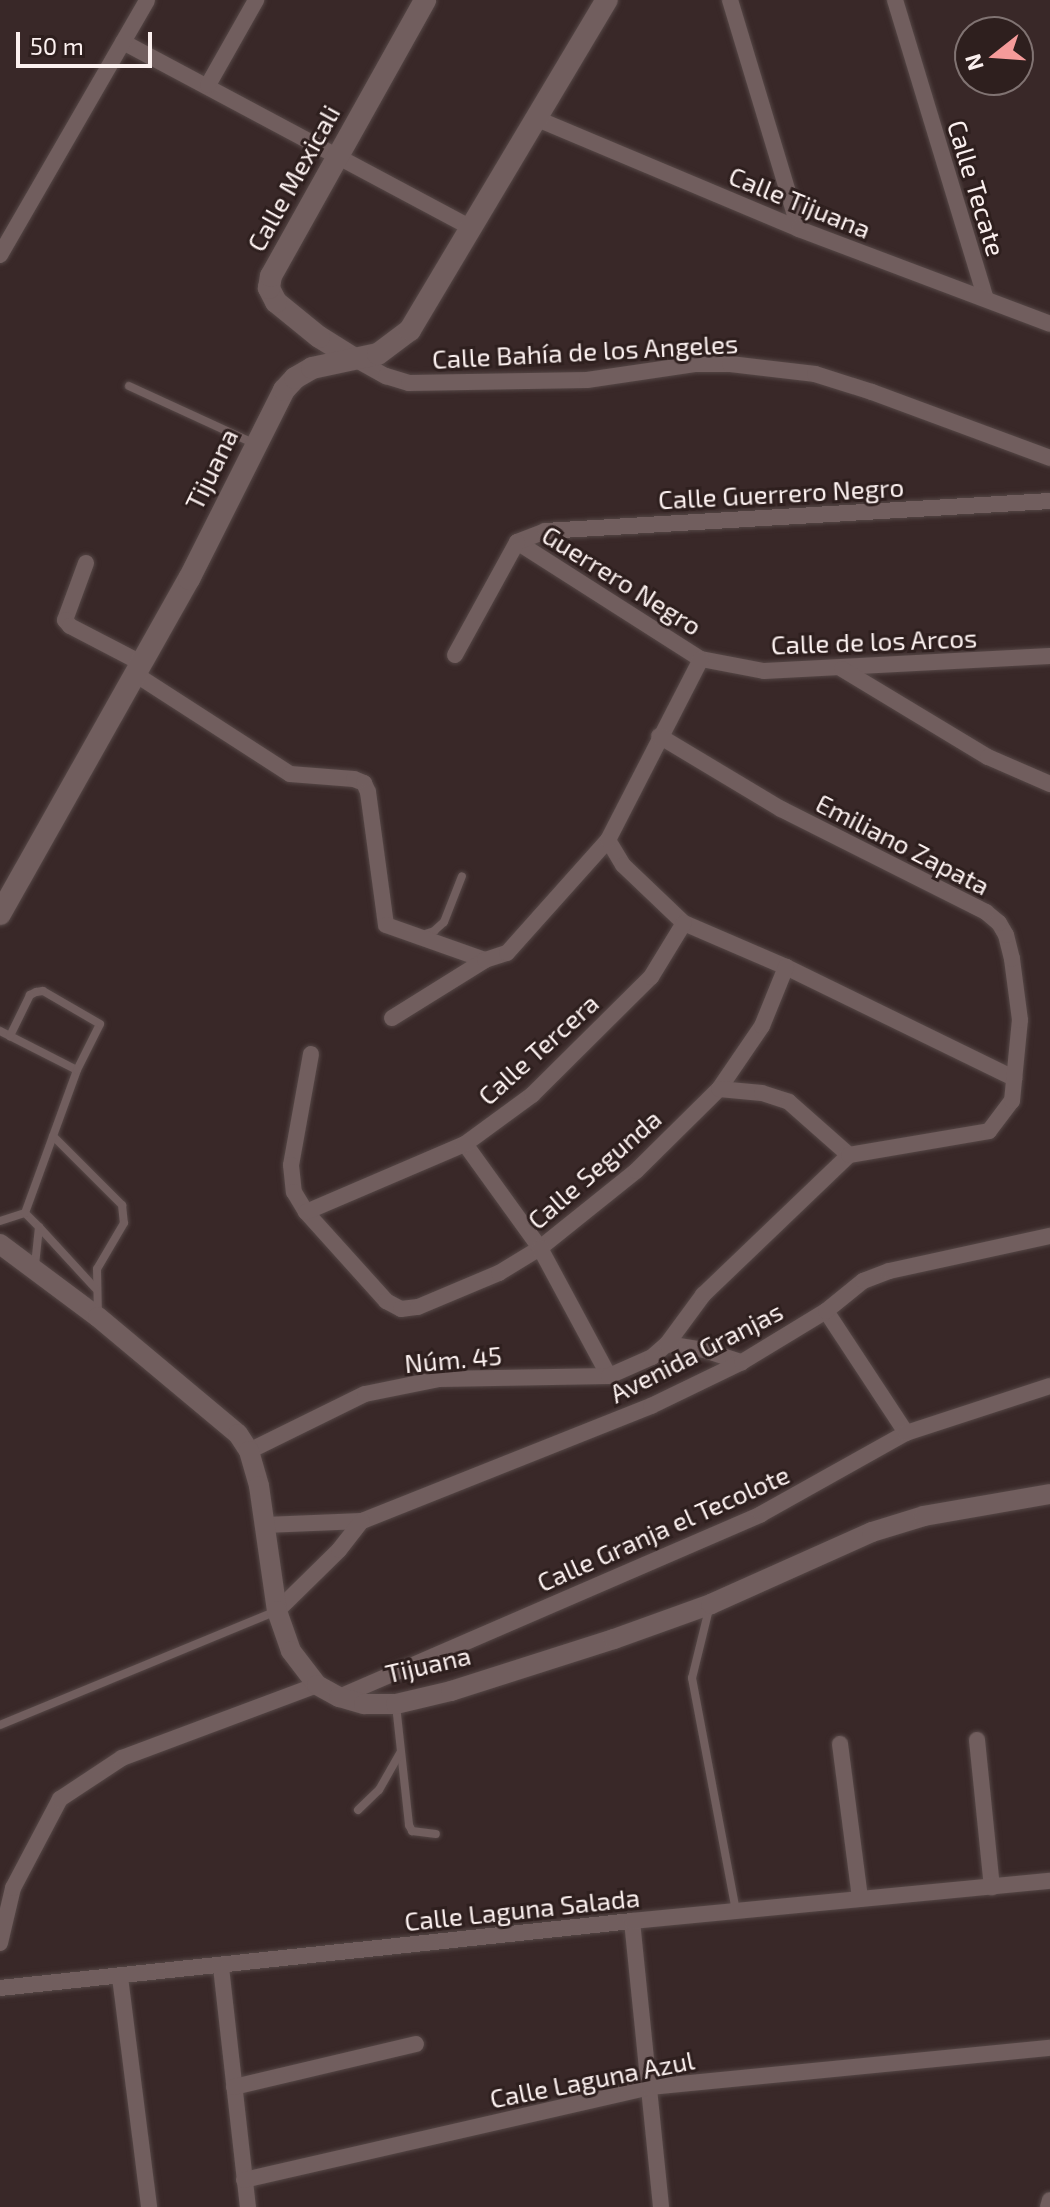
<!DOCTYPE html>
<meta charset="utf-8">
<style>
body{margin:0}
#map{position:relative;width:1050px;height:2207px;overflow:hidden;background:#392828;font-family:"Exo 2",sans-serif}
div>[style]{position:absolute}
.roads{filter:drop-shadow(0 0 2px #554746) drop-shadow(0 0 2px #554746)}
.service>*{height:8px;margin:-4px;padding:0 4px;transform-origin:4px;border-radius:4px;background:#715e5e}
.minor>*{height:16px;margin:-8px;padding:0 8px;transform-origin:8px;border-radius:8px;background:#715e5e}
.tertiary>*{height:20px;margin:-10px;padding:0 10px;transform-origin:10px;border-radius:10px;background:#715e5e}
.secondary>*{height:22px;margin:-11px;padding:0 11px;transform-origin:11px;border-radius:11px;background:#715e5e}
span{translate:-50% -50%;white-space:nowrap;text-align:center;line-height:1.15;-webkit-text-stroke:6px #2e1f1e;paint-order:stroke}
.street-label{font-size:26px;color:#fbf0ef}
.north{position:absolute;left:954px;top:16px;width:80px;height:80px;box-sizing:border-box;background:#2e1f1e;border:2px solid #807372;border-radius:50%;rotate:253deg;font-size:22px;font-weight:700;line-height:32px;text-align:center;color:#fbf0ef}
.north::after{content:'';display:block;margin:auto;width:28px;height:36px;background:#f59b9a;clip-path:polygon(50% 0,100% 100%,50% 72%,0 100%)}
.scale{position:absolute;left:16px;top:32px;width:136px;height:36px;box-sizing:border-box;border:4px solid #fbf0ef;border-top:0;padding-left:10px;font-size:24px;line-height:28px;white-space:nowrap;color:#fbf0ef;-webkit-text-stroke:6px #2e1f1e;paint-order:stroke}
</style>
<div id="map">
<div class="roads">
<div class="service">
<i style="left:129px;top:386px;width:136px;rotate:24.7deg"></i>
<i style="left:422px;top:935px;width:13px;rotate:-18deg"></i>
<i style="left:434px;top:931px;width:13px;rotate:-42deg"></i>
<i style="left:444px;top:922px;width:49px;rotate:-68.6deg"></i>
<i style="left:0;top:1031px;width:86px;rotate:26.9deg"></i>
<i style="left:53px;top:1136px;width:98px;rotate:45deg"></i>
<i style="left:122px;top:1205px;width:18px;rotate:84deg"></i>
<i style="left:124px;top:1223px;width:53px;rotate:120.4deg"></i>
<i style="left:97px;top:1269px;width:46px;rotate:88.8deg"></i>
<i style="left:25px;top:1213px;width:20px;rotate:45deg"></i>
<i style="left:39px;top:1227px;width:39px;rotate:96deg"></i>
<i style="left:0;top:1221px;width:26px;rotate:-18deg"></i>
<i style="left:25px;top:1213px;width:152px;rotate:-70deg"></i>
<i style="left:77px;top:1070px;width:51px;rotate:-63.4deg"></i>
<i style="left:100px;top:1024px;width:66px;rotate:-149.9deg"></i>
<i style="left:43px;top:991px;width:7px;rotate:172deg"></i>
<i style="left:36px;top:992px;width:7px;rotate:153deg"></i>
<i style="left:30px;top:995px;width:46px;rotate:116deg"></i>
<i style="left:39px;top:1227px;width:83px;rotate:47.4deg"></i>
<i style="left:709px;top:1609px;width:71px;rotate:103.8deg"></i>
<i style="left:692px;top:1678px;width:236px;rotate:79.3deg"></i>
<i style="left:396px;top:1705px;width:121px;rotate:83.8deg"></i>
<i style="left:409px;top:1825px;width:7px;rotate:63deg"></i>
<i style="left:412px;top:1831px;width:24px;rotate:7deg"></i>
<i style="left:0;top:1725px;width:299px;rotate:-22.4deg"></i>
<i style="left:358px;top:1810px;width:29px;rotate:-44deg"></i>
<i style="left:379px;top:1790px;width:43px;rotate:-60.4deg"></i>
</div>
<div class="minor">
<i style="left:730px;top:0;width:239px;rotate:73.2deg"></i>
<i style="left:895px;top:0;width:310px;rotate:73.1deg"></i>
<i style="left:123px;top:42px;width:395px;rotate:28.1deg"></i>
<i style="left:208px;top:85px;width:98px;rotate:-60.5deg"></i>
<i style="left:535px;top:118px;width:286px;rotate:22.8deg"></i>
<i style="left:799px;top:229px;width:268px;rotate:20.7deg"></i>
<i style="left:0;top:255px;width:294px;rotate:-60deg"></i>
<i style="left:353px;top:358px;width:38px;rotate:29deg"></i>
<i style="left:386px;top:376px;width:24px;rotate:17deg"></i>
<i style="left:409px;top:383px;width:178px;rotate:-1deg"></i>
<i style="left:587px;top:380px;width:109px;rotate:-8.4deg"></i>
<i style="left:695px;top:364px;width:35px"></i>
<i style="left:730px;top:364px;width:86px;rotate:6.7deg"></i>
<i style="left:815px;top:374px;width:60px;rotate:17.5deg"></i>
<i style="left:872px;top:392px;width:190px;rotate:20.3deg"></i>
<i style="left:517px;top:542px;width:218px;rotate:32.5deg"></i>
<i style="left:701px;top:659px;width:64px;rotate:10.8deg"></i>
<i style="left:764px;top:671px;width:286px;rotate:-3deg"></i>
<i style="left:517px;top:542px;width:30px;rotate:-21deg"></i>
<i style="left:545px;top:531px;width:506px;rotate:-3.4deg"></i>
<i style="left:86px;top:563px;width:61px;rotate:110.2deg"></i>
<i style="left:65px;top:620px;width:8px;rotate:50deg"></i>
<i style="left:70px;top:626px;width:80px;rotate:27.5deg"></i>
<i style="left:455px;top:655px;width:129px;rotate:-61.2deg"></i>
<i style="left:842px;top:669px;width:170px;rotate:31.1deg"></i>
<i style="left:988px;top:757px;width:68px;rotate:23.5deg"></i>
<i style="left:135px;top:674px;width:184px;rotate:32.8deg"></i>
<i style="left:290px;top:774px;width:64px;rotate:4.5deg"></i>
<i style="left:354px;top:779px;width:11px;rotate:22deg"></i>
<i style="left:364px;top:783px;width:10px;rotate:66deg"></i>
<i style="left:368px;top:792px;width:134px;rotate:82.3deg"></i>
<i style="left:386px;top:925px;width:105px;rotate:19.5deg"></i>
<i style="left:608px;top:840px;width:29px;rotate:59deg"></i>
<i style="left:623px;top:865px;width:84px;rotate:43.6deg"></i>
<i style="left:684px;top:923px;width:111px;rotate:23.3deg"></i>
<i style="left:786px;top:967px;width:254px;rotate:26deg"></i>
<i style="left:392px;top:1018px;width:110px;rotate:-31.9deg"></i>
<i style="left:485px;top:960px;width:23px;rotate:-18deg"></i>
<i style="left:507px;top:953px;width:152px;rotate:-48.2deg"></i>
<i style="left:608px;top:840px;width:203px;rotate:-62.8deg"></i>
<i style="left:311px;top:1054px;width:113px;rotate:100.2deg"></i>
<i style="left:291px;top:1165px;width:27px;rotate:84deg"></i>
<i style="left:294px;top:1192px;width:23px;rotate:59deg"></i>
<i style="left:306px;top:1212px;width:120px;rotate:48deg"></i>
<i style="left:386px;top:1301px;width:17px;rotate:28deg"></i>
<i style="left:401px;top:1309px;width:17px;rotate:-7deg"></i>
<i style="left:418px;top:1307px;width:88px;rotate:-22.8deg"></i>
<i style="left:499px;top:1273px;width:48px;rotate:-31.4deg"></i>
<i style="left:540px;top:1248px;width:123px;rotate:-38.7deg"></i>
<i style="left:636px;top:1171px;width:117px;rotate:-44.7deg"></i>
<i style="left:719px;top:1089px;width:76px;rotate:-55.7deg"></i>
<i style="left:762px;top:1026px;width:64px;rotate:-67.9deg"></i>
<i style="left:719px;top:1089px;width:43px;rotate:5.3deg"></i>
<i style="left:762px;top:1093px;width:28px;rotate:18deg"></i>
<i style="left:789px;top:1102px;width:80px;rotate:41.5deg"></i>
<i style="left:465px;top:1144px;width:128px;rotate:54.2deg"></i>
<i style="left:540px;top:1248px;width:145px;rotate:61.7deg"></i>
<i style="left:306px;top:1212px;width:173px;rotate:-23.2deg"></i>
<i style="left:465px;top:1144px;width:83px;rotate:-36.2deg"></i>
<i style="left:532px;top:1095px;width:168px;rotate:-44.8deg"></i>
<i style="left:651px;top:977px;width:63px;rotate:-58.6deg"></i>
<i style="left:826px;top:1311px;width:146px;rotate:56.7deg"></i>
<i style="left:667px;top:1344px;width:37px;rotate:9deg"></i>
<i style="left:704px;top:1350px;width:40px;rotate:18deg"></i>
<i style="left:249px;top:1451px;width:129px;rotate:-26.2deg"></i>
<i style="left:365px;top:1394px;width:76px;rotate:-11.5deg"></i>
<i style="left:439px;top:1379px;width:170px;rotate:-1deg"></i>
<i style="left:609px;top:1376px;width:47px;rotate:-23.8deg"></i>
<i style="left:652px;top:1357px;width:20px;rotate:-41deg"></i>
<i style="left:667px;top:1344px;width:61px;rotate:-53.7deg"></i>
<i style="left:703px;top:1295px;width:202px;rotate:-43.8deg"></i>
<i style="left:849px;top:1155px;width:142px;rotate:-9.7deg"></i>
<i style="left:989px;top:1131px;width:38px;rotate:-53deg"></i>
<i style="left:1012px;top:1101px;width:81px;rotate:-84.4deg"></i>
<i style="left:1020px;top:1020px;width:62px;rotate:-97.5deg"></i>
<i style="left:1012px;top:959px;width:25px;rotate:-104deg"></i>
<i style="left:1006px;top:935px;width:14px;rotate:-120deg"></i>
<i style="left:999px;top:923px;width:17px;rotate:-140deg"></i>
<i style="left:986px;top:912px;width:229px;rotate:-153.3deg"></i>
<i style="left:781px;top:809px;width:142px;rotate:-149.1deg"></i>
<i style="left:265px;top:1525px;width:97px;rotate:-2.4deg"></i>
<i style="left:362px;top:1521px;width:311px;rotate:-21.7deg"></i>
<i style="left:651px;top:1406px;width:101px;rotate:-25.8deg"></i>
<i style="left:742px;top:1362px;width:98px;rotate:-31.3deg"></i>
<i style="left:826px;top:1311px;width:48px;rotate:-39deg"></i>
<i style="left:863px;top:1281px;width:28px;rotate:-21deg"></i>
<i style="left:889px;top:1271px;width:165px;rotate:-12.3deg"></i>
<i style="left:277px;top:1611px;width:87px;rotate:-44.5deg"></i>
<i style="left:339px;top:1550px;width:37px;rotate:-52deg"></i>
<i style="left:339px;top:1697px;width:460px;rotate:-23.4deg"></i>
<i style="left:761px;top:1514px;width:166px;rotate:-29.2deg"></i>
<i style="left:906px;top:1433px;width:151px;rotate:-18.1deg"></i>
<i style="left:977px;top:1740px;width:148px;rotate:84.2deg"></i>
<i style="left:840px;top:1744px;width:156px;rotate:82.6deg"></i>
<i style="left:632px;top:1921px;width:287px;rotate:84.2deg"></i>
<i style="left:0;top:1943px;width:57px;rotate:-76.7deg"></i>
<i style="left:13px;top:1888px;width:101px;rotate:-62.2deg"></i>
<i style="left:60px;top:1799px;width:74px;rotate:-33.5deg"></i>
<i style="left:122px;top:1758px;width:208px;rotate:-20.5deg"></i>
<i style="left:221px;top:1967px;width:242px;rotate:83.6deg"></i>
<i style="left:120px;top:1977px;width:232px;rotate:82.8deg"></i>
<i style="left:0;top:1988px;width:636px;rotate:-6.05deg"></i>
<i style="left:632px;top:1921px;width:420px;rotate:-5.5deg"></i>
<i style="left:234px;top:2087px;width:187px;rotate:-13.3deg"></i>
<i style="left:244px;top:2180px;width:417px;rotate:-12.9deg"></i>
<i style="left:650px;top:2087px;width:402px;rotate:-5.6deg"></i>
<i style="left:1048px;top:2207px;width:7px;rotate:-74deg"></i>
</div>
<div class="tertiary">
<i style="left:0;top:1244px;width:122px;rotate:36.7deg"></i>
<i style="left:98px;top:1317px;width:182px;rotate:39.9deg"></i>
<i style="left:238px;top:1434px;width:20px;rotate:57deg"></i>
<i style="left:249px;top:1451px;width:36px;rotate:74deg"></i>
<i style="left:259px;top:1486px;width:126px;rotate:81.8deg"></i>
<i style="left:277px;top:1611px;width:42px;rotate:70.7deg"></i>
<i style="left:291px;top:1651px;width:43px;rotate:52.6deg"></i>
<i style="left:317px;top:1685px;width:25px;rotate:29deg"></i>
<i style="left:339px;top:1697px;width:26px;rotate:16deg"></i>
<i style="left:364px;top:1704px;width:32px"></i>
<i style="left:396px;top:1704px;width:57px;rotate:-13.3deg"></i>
<i style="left:451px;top:1691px;width:171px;rotate:-17.7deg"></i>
<i style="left:614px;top:1639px;width:103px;rotate:-19.8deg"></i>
<i style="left:711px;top:1604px;width:176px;rotate:-24.1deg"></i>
<i style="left:872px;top:1532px;width:54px;rotate:-17.1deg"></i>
<i style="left:924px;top:1516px;width:128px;rotate:-9.9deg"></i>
</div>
<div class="secondary">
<i style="left:353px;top:358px;width:40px;rotate:-148deg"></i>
<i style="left:319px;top:337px;width:55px;rotate:-140.9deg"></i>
<i style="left:276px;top:302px;width:16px;rotate:-117deg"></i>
<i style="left:269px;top:288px;width:12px;rotate:-81deg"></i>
<i style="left:271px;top:276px;width:316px;rotate:-60.8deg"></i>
<i style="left:0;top:914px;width:385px;rotate:-60.6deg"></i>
<i style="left:189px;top:579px;width:212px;rotate:-63.3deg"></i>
<i style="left:284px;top:390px;width:16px;rotate:-47deg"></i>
<i style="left:295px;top:378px;width:20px;rotate:-30deg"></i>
<i style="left:312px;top:368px;width:67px;rotate:-12deg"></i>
<i style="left:378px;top:354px;width:40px;rotate:-37deg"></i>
<i style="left:410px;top:330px;width:384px;rotate:-59.2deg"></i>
</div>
</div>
<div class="street-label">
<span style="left:293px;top:178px;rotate:-61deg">Calle Mexicali</span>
<span style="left:977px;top:188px;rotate:73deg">Calle Tecate</span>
<span style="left:800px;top:202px;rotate:22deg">Calle Tijuana</span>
<span style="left:585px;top:351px;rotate:-3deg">Calle Bahía de los Angeles</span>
<span style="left:211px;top:469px;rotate:-64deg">Tijuana</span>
<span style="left:781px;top:493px;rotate:-3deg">Calle Guerrero Negro</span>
<span style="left:622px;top:580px;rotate:32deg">Guerrero Negro</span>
<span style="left:874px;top:641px;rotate:-2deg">Calle de los Arcos</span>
<span style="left:903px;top:844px;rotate:27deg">Emiliano Zapata</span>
<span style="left:538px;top:1049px;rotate:-42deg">Calle Tercera</span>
<span style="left:594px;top:1169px;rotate:-41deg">Calle Segunda</span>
<span style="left:696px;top:1352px;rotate:-27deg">Avenida Granjas</span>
<span style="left:453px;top:1359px;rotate:-5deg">Núm. 45</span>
<span style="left:663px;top:1528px;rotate:-24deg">Calle Granja el Tecolote</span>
<span style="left:428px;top:1664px;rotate:-13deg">Tijuana</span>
<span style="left:522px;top:1909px;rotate:-6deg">Calle Laguna Salada</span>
<span style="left:592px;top:2079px;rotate:-11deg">Calle Laguna Azul</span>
</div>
<div class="north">N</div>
<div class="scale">50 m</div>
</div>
